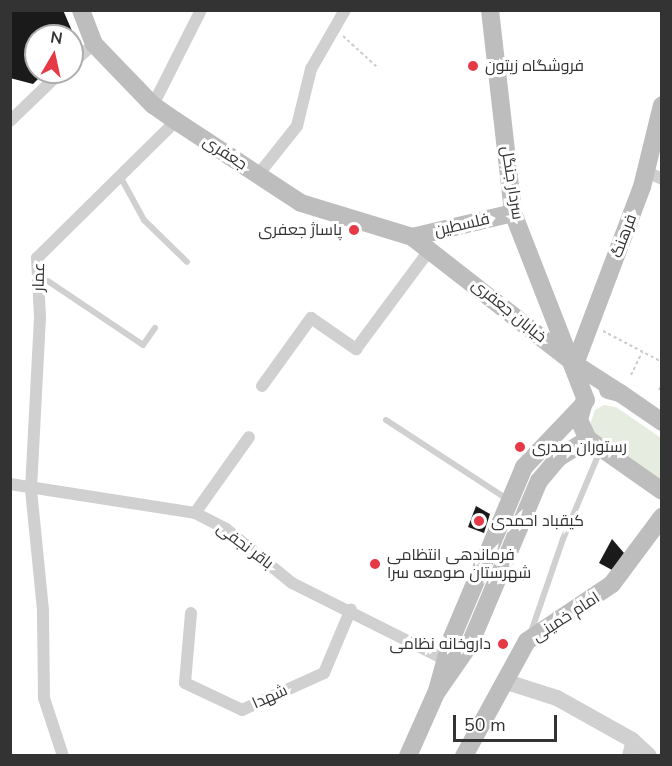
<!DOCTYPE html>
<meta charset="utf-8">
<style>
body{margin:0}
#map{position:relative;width:672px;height:766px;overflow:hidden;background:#fff;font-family:"Nunito Sans",Cairo,sans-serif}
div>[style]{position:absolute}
.green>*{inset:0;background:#e6ecdf}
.building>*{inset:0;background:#1a1a1a}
.path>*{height:2px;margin-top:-1px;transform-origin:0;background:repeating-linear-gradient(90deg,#cdcdcd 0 3px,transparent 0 6px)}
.service>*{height:6px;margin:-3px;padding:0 3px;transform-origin:3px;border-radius:3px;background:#d0d0d0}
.minor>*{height:12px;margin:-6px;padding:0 6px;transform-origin:6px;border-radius:6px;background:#d0d0d0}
.tertiary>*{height:16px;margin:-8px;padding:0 8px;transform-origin:8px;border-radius:8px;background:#d0d0d0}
.secondary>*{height:18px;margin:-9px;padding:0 9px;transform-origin:9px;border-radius:9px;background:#bdbdbd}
.dots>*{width:16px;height:16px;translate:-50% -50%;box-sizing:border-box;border:3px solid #fff;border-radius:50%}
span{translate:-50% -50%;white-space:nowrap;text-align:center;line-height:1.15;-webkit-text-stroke:6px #fff;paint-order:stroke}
.poi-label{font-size:16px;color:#333}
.left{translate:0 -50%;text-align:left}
.right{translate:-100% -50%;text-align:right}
.street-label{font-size:16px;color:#333}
.frame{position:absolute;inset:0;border:12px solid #333;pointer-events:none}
.north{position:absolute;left:24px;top:24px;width:60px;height:60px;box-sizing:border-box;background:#fff;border:2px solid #adadad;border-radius:50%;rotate:9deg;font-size:16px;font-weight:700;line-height:24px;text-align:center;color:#333}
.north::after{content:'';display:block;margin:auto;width:21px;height:27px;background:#e63946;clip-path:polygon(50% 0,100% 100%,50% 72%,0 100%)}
.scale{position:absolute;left:453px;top:715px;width:104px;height:27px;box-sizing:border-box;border:3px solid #333;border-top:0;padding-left:8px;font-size:18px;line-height:21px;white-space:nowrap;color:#333;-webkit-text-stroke:4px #fff;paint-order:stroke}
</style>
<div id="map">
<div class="green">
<i style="clip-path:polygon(604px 405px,616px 407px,661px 438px,661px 484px,595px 437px,590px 425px,595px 410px)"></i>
</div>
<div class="building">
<i style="clip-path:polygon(10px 10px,63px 10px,76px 40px,72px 44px,72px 36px,36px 36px,36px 72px,45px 72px,33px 84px,10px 78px)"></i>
<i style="clip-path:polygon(476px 506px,490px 514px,484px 533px,468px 527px)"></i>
<i style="clip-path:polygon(612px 539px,624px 553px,614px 571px,599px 563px)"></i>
</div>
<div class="path">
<i style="left:343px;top:36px;width:46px;rotate:42.4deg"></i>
<i style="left:603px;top:331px;width:67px;rotate:27.7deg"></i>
<i style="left:631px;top:375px;width:25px;rotate:-64deg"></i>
<i style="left:659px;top:390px;width:6px;rotate:-59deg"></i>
</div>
<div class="service">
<i style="left:120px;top:176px;width:50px;rotate:61.4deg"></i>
<i style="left:144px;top:220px;width:60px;rotate:44.3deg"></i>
<i style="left:39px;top:275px;width:125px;rotate:33.9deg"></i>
<i style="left:143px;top:345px;width:21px;rotate:-55deg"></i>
<i style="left:386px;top:420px;width:145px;rotate:33.1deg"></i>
<i style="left:531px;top:632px;width:98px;rotate:-71deg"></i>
<i style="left:563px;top:539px;width:95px;rotate:-67.2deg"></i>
</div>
<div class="minor">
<i style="left:72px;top:63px;width:29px;rotate:-41deg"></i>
<i style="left:153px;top:105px;width:106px;rotate:-63.2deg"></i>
<i style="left:10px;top:121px;width:71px;rotate:-43.9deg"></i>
<i style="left:647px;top:172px;width:17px;rotate:25deg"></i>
<i style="left:258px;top:175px;width:63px;rotate:-51.5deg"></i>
<i style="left:297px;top:126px;width:59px;rotate:-76.2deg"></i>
<i style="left:311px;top:69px;width:68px;rotate:-60deg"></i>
<i style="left:262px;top:386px;width:84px;rotate:-54.2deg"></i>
<i style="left:311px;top:318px;width:55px;rotate:34.6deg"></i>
<i style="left:356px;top:349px;width:126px;rotate:-53.4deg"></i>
<i style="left:10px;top:484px;width:187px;rotate:8.9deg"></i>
<i style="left:195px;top:513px;width:35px;rotate:27deg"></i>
<i style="left:226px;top:529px;width:85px;rotate:39.3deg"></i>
<i style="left:292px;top:583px;width:177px;rotate:26.6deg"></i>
<i style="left:195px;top:513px;width:93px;rotate:-54.6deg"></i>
<i style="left:191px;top:613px;width:70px;rotate:94.9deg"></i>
<i style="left:185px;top:683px;width:63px;rotate:25.3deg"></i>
<i style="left:242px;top:710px;width:90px;rotate:-24.3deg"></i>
<i style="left:324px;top:673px;width:69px;rotate:-67.1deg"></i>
<i style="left:63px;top:756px;width:61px;rotate:-108.1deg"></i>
<i style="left:44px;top:698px;width:88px;rotate:-90.7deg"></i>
<i style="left:43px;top:610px;width:122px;rotate:-95.7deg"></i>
<i style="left:31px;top:489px;width:172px;rotate:-87deg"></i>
<i style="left:40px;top:317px;width:59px;rotate:-92.9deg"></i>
<i style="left:37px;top:258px;width:195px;rotate:-44.6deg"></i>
<i style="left:628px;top:756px;width:16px;rotate:-76deg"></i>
</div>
<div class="tertiary">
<i style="left:507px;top:682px;width:52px;rotate:17.7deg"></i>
<i style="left:557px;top:698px;width:86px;rotate:29.2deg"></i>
<i style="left:632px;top:740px;width:23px;rotate:43deg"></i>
</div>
<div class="secondary">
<i style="left:81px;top:10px;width:36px;rotate:69deg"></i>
<i style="left:94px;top:44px;width:85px;rotate:46deg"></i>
<i style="left:153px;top:105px;width:28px;rotate:35deg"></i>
<i style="left:176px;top:121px;width:149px;rotate:33.3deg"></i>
<i style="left:301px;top:203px;width:116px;rotate:17deg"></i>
<i style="left:412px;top:237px;width:207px;rotate:37.9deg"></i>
<i style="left:575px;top:364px;width:54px;rotate:32.8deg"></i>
<i style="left:490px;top:10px;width:204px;rotate:83.5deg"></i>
<i style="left:513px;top:213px;width:201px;rotate:68.7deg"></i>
<i style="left:412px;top:237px;width:104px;rotate:-13.4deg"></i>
<i style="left:575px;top:364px;width:189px;rotate:-69.3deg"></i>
<i style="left:642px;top:187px;width:84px;rotate:-76.3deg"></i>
<i style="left:608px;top:390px;width:12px;rotate:14deg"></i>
<i style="left:620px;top:393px;width:51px;rotate:34.6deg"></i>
<i style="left:584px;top:402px;width:19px;rotate:106deg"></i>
<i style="left:579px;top:420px;width:21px;rotate:65deg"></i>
<i style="left:588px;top:439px;width:90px;rotate:35.1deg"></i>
<i style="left:438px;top:690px;width:56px;rotate:-55.2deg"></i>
<i style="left:470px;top:644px;width:177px;rotate:-67.1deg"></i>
<i style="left:539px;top:481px;width:30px;rotate:-50deg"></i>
<i style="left:558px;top:458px;width:36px;rotate:-32deg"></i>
<i style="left:408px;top:756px;width:71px;rotate:-66deg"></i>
<i style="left:437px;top:691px;width:53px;rotate:-74.6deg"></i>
<i style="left:451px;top:640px;width:188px;rotate:-67.1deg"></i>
<i style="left:524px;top:467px;width:84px;rotate:-46.4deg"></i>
<i style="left:464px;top:756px;width:131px;rotate:-61.3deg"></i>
<i style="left:527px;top:641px;width:102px;rotate:-33.8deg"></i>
<i style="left:612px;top:584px;width:84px;rotate:-53.3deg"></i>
</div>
<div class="dots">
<i style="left:473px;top:66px;background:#e63946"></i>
<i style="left:354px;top:230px;background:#e63946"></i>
<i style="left:520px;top:447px;background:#e63946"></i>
<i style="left:479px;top:521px;background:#e63946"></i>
<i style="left:375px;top:564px;background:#e63946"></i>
<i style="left:503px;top:644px;background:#e63946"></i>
</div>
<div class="poi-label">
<span class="left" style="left:485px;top:66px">فروشگاه زیتون</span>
<span class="right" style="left:342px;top:230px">پاساژ جعفری</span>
<span class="left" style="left:532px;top:447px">رستوران صدری</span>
<span class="left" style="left:491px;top:521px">کیقباد احمدی</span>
<span class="left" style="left:387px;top:564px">فرماندهی انتظامی<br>شهرستان صومعه سرا</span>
<span class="right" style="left:491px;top:644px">داروخانه نظامی</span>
</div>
<div class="street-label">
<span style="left:225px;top:153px;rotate:33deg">جعفری</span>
<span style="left:512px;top:183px;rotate:81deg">سردار جنگل</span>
<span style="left:462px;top:225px;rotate:-13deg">فلسطین</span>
<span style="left:624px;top:236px;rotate:-69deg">فرهنگ</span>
<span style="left:39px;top:277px;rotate:-89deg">عمار</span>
<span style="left:509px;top:311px;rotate:39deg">خیابان جعفری</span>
<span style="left:245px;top:546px;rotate:37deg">باقر نجفی</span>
<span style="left:566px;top:617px;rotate:-33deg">امام خمینی</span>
<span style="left:270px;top:697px;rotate:-24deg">شهدا</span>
</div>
<div class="frame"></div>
<div class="north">N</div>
<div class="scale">50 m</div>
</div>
